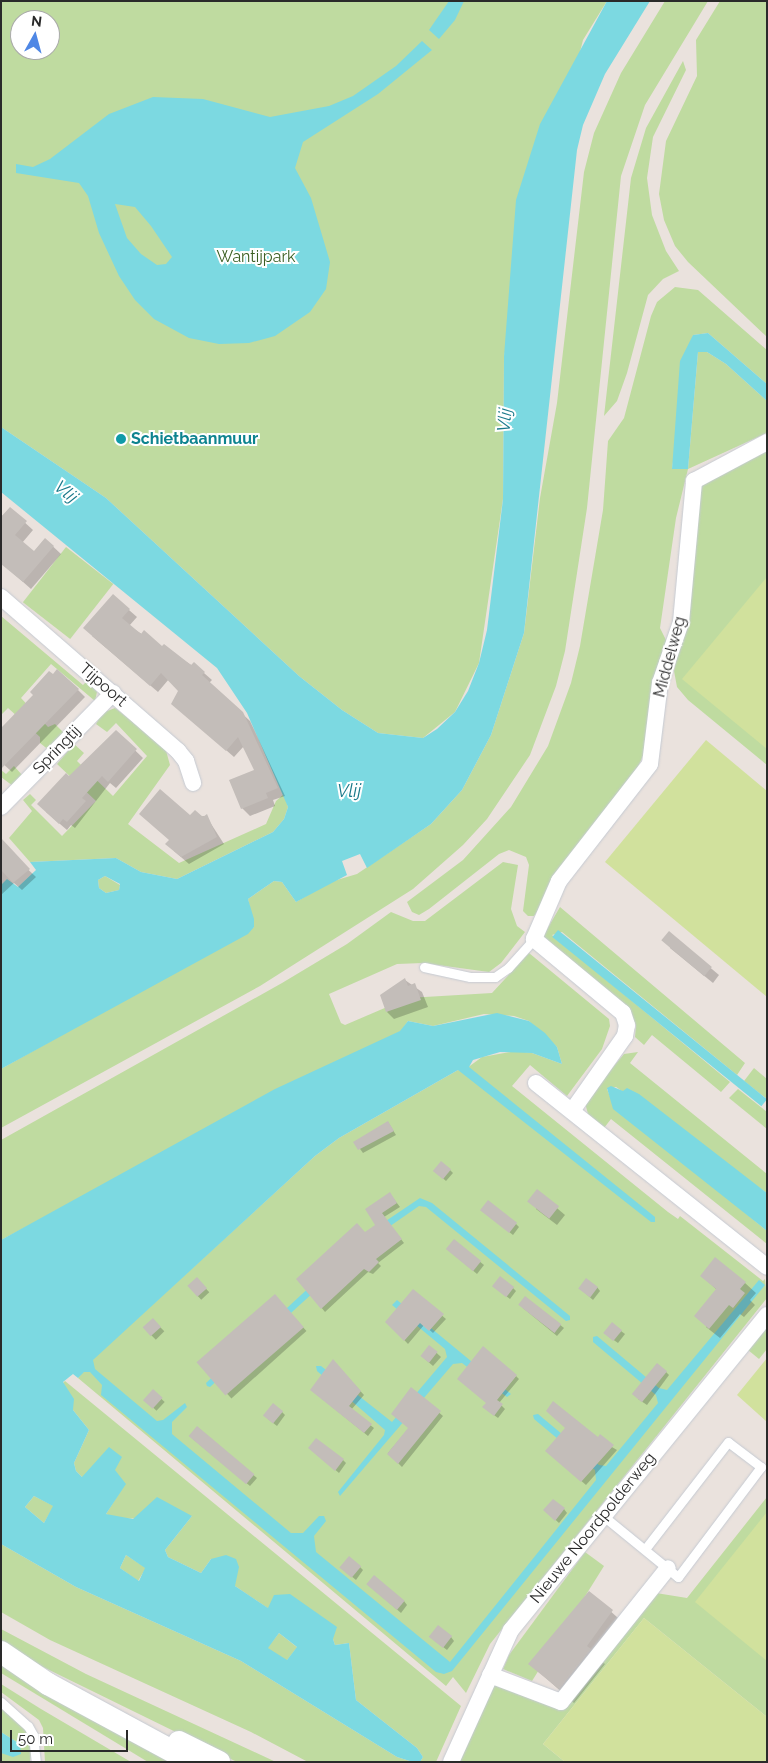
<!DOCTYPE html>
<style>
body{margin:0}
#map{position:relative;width:768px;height:1763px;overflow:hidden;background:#eae2dd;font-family:Raleway,sans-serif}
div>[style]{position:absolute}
.green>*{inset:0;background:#bfdba0;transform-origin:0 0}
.pitch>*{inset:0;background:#d1e19d}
.water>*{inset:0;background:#7cd9e1;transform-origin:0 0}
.shadow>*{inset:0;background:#0003;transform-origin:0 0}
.building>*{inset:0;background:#c3bdb9;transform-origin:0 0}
.roads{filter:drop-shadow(0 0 1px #c5cad2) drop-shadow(0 0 1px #c5cad2)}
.lane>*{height:9px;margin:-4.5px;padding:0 4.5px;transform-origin:4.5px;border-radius:4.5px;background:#fff}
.street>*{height:16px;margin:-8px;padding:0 8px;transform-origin:8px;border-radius:8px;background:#fff}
.secondary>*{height:22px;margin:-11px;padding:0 11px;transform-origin:11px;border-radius:11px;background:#fff}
.dots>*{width:14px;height:14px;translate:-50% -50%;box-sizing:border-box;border:2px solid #fff;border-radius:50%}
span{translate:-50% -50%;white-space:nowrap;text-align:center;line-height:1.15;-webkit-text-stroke:4px #fff;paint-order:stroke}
.park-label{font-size:16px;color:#3a5e22}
.culture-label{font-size:16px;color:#0d838f;font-weight:700}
.left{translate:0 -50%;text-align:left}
.street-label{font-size:16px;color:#2a2a2a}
.water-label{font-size:18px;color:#1c7a8b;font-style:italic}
.frame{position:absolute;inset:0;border:2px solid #2a2a2a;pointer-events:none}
.north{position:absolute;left:10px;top:10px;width:50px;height:50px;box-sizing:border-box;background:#fff;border:1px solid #aaa;border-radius:50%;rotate:7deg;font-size:14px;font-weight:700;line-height:20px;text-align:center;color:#2a2a2a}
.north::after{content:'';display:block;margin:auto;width:18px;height:22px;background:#4f87e5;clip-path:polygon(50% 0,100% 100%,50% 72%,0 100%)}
.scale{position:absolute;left:10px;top:1730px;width:118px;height:22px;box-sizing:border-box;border:2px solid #2a2a2a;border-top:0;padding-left:6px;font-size:15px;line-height:18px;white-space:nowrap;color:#2a2a2a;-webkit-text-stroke:4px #fff;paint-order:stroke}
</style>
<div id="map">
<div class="green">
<i style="clip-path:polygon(evenodd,1px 1px,607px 1px,583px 40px,504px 356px,503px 499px,479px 663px,455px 712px,423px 738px,378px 733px,342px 710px,299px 676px,106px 498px,1px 427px,1px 1px,20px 20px,50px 20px,50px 50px,20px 50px,20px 20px)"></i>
<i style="clip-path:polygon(665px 1px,708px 1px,645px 105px,621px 176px,587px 508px,565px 651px,556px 686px,530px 755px,487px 819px,463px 845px,413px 889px,260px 986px,1px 1128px,1px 1069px,254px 927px,248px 899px,274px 881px,282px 882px,296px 902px,330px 882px,357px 874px,431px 824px,462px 790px,491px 735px,524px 633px,540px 498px,557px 403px,584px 172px,594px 133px,621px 73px)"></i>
<i style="clip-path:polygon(720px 1px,767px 1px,767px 337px,688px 262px,675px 246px,664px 220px,659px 194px,666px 141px,697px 76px,696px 40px)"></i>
<i style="clip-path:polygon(683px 61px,686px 70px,653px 137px,647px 178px,652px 215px,666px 251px,679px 271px,663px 279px,648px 295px,627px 373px,617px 401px,604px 416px,631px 178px,646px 128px)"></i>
<i style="clip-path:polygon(675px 287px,698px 290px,767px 350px,767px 384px,708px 333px,693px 335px,672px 468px,688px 469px,698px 352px,707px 352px,726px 364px,767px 401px,767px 433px,688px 469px,676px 518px,660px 628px,667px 642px,645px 751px,638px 767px,534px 916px,528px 916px,523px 911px,529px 865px,526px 857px,509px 850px,499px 854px,429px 909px,419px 915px,412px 912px,407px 902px,463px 860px,511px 807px,548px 746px,571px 683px,580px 646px,603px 510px,608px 441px,624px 418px,651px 316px,657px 302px)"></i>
<i style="clip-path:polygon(767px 442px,767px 765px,688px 700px,677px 687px,674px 671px,683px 630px,698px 471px)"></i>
<i style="left:66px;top:547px;width:60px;height:70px;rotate:38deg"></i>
<i style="clip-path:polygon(1px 616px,83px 685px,87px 681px,97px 692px,95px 701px,51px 664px,21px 698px,48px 727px,55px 724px,64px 733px,50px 751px,40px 743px,40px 737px,8px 708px,1px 715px)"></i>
<i style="clip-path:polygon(115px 708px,165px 747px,170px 765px,128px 824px,179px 863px,266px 824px,276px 801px,284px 794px,288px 807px,284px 819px,273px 832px,177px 879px,141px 872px,116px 858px,30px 862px,9px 838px,32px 811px,23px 800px,30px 794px,36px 800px,31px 805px,62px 836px,96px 801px,57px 764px,74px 744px,84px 753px,77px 761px,113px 796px,147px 756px,116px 723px,107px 732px,96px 724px,102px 713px)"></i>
<i style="clip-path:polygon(14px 766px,23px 776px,13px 786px,1px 777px,1px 770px,6px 774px)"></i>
<i style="clip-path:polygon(503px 862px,518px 865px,511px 909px,517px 926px,525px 932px,501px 963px,489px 972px,423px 963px,397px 964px,329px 994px,341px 1023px,345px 1025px,408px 998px,492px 993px,529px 953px,609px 1019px,610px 1026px,602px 1049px,567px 1096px,530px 1065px,512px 1086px,668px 1212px,678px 1219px,680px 1216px,763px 1281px,765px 1279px,767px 1298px,490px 1644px,466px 1693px,453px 1677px,446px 1686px,78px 1378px,95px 1357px,315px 1156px,339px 1138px,458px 1070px,463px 1071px,482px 1057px,516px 1051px,532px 1053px,562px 1064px,557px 1047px,529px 1021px,514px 1016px,484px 1014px,433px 1026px,408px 1021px,401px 1031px,1px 1240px,1px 1140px,282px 983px,347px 944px,391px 912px,413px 921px,425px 921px)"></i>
<i style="clip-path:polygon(105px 876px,120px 885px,119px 890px,106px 893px,99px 888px,98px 880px)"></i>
<i style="clip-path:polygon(560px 907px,745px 1063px,737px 1075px,562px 932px,552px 935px,730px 1082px,721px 1092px,652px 1035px,644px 1045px,635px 1037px,636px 1025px,627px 1009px,543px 936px)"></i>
<i style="clip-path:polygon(638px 1052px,630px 1063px,767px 1174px,767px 1193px,616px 1087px,607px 1089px,613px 1104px,767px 1231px,767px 1244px,611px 1119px,604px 1128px,588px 1114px,585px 1103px,587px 1098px,624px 1054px)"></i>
<i style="clip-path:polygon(754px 1068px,767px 1079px,767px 1099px,744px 1081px)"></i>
<i style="clip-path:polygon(738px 1089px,767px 1112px,767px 1129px,729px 1098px)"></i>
<i style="clip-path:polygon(767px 1326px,767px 1349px,759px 1359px,748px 1350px)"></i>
<i style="clip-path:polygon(65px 1381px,461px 1706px,436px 1762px,420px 1762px,423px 1757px,417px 1748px,356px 1700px,349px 1643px,335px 1645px,333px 1639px,269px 1609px,235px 1586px,211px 1559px,201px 1573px,168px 1557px,165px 1550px,192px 1516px,119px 1519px,106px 1514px,125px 1484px,82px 1477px,76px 1471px,74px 1463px,89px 1430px,73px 1410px,63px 1383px)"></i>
<i style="clip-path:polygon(34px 1496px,54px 1506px,44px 1523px,25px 1507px)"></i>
<i style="clip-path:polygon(767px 1497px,767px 1717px,644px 1618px,543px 1744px,565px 1762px,460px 1762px,487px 1682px,552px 1705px,656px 1593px,687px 1598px)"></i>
<i style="clip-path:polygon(1px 1544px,76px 1587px,241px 1661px,397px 1757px,413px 1762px,308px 1762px,251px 1732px,50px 1640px,1px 1612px)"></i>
<i style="clip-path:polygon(585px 1552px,604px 1566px,532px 1681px,503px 1669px,509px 1655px)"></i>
<i style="clip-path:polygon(126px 1555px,146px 1568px,138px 1581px,120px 1568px)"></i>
<i style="clip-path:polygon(1px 1629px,86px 1674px,276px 1762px,237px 1762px,39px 1665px,1px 1643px)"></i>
<i style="left:279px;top:1633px;width:23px;height:19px;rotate:38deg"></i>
<i style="clip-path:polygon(1px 1663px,178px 1762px,148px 1762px,1px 1673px)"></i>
<i style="clip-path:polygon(1px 1684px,41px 1709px,131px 1762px,45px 1762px,43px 1728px,39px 1720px,1px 1692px)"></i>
<i style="clip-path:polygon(1px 1706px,17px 1718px,32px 1739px,30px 1762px,1px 1762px,1px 1751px,20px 1744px,1px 1732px)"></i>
</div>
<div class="pitch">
<i style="clip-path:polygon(767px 577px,767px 749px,682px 679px)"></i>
<i style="clip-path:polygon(706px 740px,767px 791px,767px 997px,605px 862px)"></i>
<i style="clip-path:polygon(767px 1358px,767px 1422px,737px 1395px)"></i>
<i style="clip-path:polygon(767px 1512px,767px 1661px,695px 1602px)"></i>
<i style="clip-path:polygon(644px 1618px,767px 1717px,767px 1762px,565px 1762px,543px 1744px)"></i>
</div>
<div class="water">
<i style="clip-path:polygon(449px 1px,464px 1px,455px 20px,439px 39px,429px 30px)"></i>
<i style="clip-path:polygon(evenodd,607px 1px,650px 1px,605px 74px,583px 125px,577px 150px,524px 633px,491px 735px,462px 790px,431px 824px,367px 868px,360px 854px,342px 861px,347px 875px,296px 902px,282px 882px,274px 881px,248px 899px,254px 919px,254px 927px,248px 934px,1px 1069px,1px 885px,7px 879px,18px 887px,36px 870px,30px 862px,116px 858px,141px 872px,177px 879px,273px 832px,284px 819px,288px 807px,247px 713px,217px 668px,1px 492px,1px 427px,106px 498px,299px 676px,342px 710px,378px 733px,423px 738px,437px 729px,455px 712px,468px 691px,479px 663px,487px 630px,503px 499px,504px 356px,516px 200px,540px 124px,607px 1px,105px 876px,120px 884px,119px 890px,106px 893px,99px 888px,98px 880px,105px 876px)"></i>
<i style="clip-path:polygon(evenodd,422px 41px,432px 50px,378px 94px,303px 142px,295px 168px,311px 198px,330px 262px,326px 289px,310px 312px,275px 336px,249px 343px,219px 344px,189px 338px,154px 319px,135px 300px,119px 276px,99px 233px,88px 196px,79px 183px,16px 173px,16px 164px,33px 167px,50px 159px,109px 114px,153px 97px,203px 99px,270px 117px,329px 106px,353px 96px,396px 66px,422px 41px,115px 204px,135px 207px,151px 226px,172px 257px,166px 264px,157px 265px,141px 254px,127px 238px,115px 204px)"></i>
<i style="clip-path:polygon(708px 333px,767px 384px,767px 401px,726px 364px,707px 352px,698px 352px,688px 469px,672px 469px,680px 361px,693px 335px)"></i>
<i style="left:558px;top:930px;width:269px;height:9px;rotate:39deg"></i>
<i style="clip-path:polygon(evenodd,497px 1013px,529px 1021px,545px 1033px,557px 1047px,562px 1064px,532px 1053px,500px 1052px,473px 1060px,469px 1067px,655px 1217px,655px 1222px,651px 1222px,458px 1070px,339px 1138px,315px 1156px,93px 1360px,95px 1369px,157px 1421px,163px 1420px,185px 1403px,187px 1407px,172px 1422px,172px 1434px,291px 1533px,303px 1533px,319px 1516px,324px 1516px,326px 1521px,314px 1536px,316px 1552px,450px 1662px,596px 1480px,595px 1470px,534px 1419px,533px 1415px,538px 1414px,599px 1465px,606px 1466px,658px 1403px,656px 1395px,593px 1342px,593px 1337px,597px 1336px,659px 1388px,667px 1390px,759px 1280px,765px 1285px,452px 1671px,444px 1674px,436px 1672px,101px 1395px,102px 1385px,90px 1372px,84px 1372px,78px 1378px,73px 1374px,63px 1382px,74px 1399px,73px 1410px,89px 1430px,74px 1463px,76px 1471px,82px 1477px,109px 1447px,122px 1457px,115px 1470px,126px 1484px,106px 1514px,133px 1519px,157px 1497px,192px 1516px,165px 1550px,168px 1557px,201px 1573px,211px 1559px,226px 1555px,236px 1559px,239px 1567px,235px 1586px,268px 1608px,274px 1595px,290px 1594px,337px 1627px,333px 1639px,335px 1645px,349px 1643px,356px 1700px,417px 1748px,423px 1757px,420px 1762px,413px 1762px,397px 1757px,241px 1661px,76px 1587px,1px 1544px,1px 1240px,275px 1089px,400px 1031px,408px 1021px,433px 1026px,497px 1013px,34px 1496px,53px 1506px,44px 1523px,25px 1507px,34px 1496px,497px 1013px,126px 1555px,145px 1568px,139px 1581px,120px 1568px,126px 1555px,497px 1013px,279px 1633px,297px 1647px,287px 1660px,268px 1648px,279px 1633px)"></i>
<i style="clip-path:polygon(611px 1086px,623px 1091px,627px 1088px,639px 1094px,767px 1193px,767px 1231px,613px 1109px,607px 1088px)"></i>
<i style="clip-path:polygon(420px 1198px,432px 1203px,570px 1316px,570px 1320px,566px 1321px,426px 1207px,419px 1206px,373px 1238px,210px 1387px,207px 1386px,206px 1383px,368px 1233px)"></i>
<i style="clip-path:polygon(397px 1300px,511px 1394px,507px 1397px,462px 1363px,453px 1364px,340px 1496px,338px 1492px,384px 1435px,385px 1430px,317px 1371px,316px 1366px,321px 1366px,392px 1422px,447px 1357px,445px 1349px,392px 1305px)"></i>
<i style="clip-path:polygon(1px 1732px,20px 1744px,21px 1754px,13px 1757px,1px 1753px)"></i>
</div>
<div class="shadow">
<i style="clip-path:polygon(10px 509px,33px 530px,22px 543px,34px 552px,45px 539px,61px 554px,31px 589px,14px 574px,1px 551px,1px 517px)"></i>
<i style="clip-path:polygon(113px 596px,137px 617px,129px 626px,204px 673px,212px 680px,209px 683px,250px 721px,285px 796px,273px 800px,275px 806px,250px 816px,242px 808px,255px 770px,244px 746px,234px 757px,173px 704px,180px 691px,169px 679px,158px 692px,92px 636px)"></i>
<i style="clip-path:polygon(78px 690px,85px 697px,12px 772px,1px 762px,35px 696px)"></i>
<i style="clip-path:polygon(116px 732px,143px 758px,116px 788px,110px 783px,75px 828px,71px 825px,67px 830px,46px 812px,69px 778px)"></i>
<i style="clip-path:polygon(206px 816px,224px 844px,189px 864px,174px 851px,190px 817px)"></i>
<i style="clip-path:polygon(1px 844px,36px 877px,22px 890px,14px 883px,1px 895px)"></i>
<i style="clip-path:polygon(669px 933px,719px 975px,713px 983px,670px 948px)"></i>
<i style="clip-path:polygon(405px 980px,422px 992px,428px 1007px,394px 1019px,387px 1012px)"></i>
<i style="clip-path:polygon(388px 1122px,396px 1135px,363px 1153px,355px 1142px)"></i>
<i style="clip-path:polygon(450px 1170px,453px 1173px,446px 1181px,438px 1174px)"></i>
<i style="clip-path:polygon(537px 1191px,565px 1215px,557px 1225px,536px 1209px)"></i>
<i style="clip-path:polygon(390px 1194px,400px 1207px,384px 1217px,404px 1243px,378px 1263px,381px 1266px,373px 1274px,368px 1272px,325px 1312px,298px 1279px,377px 1225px)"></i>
<i style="clip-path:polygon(484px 1212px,516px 1224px,519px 1227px,513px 1235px)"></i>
<i style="clip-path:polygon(454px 1241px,484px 1265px,477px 1274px,451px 1252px)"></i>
<i style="clip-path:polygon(702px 1276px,745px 1283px,756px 1293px,750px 1300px,755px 1305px,744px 1317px,740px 1314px,720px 1338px,706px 1327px,717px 1290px)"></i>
<i style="left:197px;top:1279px;width:18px;height:11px;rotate:47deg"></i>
<i style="clip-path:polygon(597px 1287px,600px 1291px,593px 1300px,583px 1291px)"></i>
<i style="clip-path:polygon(513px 1288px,516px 1291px,510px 1299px,497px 1289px)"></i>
<i style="clip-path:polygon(413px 1291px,446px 1319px,433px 1333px,424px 1325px,408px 1344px,387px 1322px)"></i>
<i style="left:275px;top:1296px;width:47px;height:101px;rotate:48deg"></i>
<i style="clip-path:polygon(525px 1297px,564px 1328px,557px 1336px,523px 1308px)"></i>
<i style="left:153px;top:1320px;width:16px;height:12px;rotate:45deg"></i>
<i style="clip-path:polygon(621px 1331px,625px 1334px,618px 1343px,608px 1336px)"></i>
<i style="clip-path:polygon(429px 1346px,441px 1357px,433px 1366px,425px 1359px)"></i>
<i style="clip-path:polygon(333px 1361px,364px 1395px,351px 1410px,374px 1428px,368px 1436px,315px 1393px)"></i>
<i style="clip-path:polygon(666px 1372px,669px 1375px,647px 1405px,638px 1399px)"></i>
<i style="clip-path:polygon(516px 1376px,519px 1379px,499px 1403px,505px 1409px,498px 1418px,487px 1410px)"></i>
<i style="clip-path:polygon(411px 1389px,443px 1416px,402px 1467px,388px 1453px,409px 1428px)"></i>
<i style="left:153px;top:1391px;width:16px;height:12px;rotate:43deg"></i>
<i style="clip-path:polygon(282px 1412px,285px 1415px,277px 1426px,268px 1419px)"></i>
<i style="clip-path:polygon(197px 1427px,257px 1478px,250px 1486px,193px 1439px)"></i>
<i style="clip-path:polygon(598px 1439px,617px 1450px,586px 1485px,551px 1455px)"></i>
<i style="clip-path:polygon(313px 1451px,343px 1460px,346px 1463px,339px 1473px)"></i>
<i style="clip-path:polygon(564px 1509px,567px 1513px,559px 1523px,548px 1513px)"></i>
<i style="clip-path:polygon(360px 1567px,363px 1570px,356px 1580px,345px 1571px)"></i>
<i style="clip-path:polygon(371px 1587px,404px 1601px,407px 1605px,401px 1613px)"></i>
<i style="clip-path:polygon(589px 1592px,627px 1626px,601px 1661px,605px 1664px,574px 1703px,530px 1664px)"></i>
<i style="clip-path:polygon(451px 1637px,454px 1641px,447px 1650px,434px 1640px)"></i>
</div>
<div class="building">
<i style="clip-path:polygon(10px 507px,27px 521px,15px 535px,34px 551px,45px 538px,54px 546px,23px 582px,1px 564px,1px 517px)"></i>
<i style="clip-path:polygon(113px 594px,130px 609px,122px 618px,141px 634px,144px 630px,162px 646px,164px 644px,191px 665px,194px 662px,205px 672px,202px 675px,243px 712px,278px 788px,266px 793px,268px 798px,241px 809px,229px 780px,254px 770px,238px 737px,226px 751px,171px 704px,178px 691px,161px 673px,150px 686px,83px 628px)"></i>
<i style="clip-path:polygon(57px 669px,79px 689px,1px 769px,1px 728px,33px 695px,30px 692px,49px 671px,53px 674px)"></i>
<i style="clip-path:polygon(116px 730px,137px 749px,108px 782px,102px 776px,82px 798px,86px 801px,76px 812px,67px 822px,63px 819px,59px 824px,37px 804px,66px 773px,69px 776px)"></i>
<i style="clip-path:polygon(160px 789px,190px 815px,195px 810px,203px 817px,207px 814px,217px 837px,181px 857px,165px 844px,169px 840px,139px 814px)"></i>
<i style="clip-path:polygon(1px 838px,30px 869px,13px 883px,1px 870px)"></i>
<i style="left:669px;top:931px;width:56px;height:12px;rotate:40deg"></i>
<i style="clip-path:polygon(405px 978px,408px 986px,415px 983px,421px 1000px,386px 1012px,380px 995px)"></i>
<i style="clip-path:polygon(388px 1121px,394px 1131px,358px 1150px,353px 1142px)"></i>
<i style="left:441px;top:1161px;width:13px;height:13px;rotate:39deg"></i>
<i style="left:537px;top:1189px;width:28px;height:16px;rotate:38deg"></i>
<i style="clip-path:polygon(390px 1192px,397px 1203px,382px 1213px,402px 1239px,376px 1259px,379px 1262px,369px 1272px,364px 1269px,321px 1309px,296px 1279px,357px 1223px,365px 1232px,375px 1225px,365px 1209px)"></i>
<i style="left:488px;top:1200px;width:37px;height:13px;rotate:38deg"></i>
<i style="left:454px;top:1239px;width:35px;height:13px;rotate:39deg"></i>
<i style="clip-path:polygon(715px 1257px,746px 1282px,740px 1289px,745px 1293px,733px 1308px,729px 1305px,709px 1329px,694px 1316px,716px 1289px,700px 1276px)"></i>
<i style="left:500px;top:1276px;width:18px;height:13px;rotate:38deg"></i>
<i style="left:197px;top:1277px;width:15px;height:13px;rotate:48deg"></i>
<i style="left:586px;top:1278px;width:15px;height:13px;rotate:37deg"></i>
<i style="clip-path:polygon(413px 1289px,444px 1314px,429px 1331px,420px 1323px,404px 1341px,385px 1322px)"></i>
<i style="left:275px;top:1294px;width:44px;height:104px;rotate:49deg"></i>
<i style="left:525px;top:1296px;width:46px;height:11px;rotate:38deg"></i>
<i style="left:153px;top:1318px;width:12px;height:14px;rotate:48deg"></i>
<i style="left:612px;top:1322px;width:13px;height:14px;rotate:39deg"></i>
<i style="left:429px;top:1345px;width:11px;height:14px;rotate:38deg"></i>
<i style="clip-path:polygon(483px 1346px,517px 1375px,497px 1400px,503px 1404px,494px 1416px,482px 1407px,486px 1403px,457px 1379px)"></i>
<i style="clip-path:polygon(333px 1359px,361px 1391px,349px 1406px,372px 1424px,364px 1433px,310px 1390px)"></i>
<i style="left:657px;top:1363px;width:13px;height:40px;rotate:39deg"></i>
<i style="clip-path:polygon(411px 1387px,441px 1411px,398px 1464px,387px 1454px,408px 1428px,391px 1414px)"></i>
<i style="left:153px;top:1389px;width:13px;height:15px;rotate:42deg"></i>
<i style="clip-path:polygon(553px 1401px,598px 1437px,600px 1434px,614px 1445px,581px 1482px,545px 1451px,565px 1428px,546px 1411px)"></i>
<i style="left:273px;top:1403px;width:13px;height:16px;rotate:39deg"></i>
<i style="left:197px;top:1426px;width:75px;height:13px;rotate:40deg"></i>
<i style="clip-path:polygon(316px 1438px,344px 1459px,335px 1471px,308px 1448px)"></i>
<i style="clip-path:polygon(553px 1499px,565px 1508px,555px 1521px,543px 1510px)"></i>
<i style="left:349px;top:1556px;width:16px;height:15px;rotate:40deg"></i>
<i style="left:374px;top:1575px;width:40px;height:12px;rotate:40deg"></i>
<i style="clip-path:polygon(589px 1591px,613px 1610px,587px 1646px,591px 1649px,559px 1689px,528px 1664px)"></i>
<i style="left:438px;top:1625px;width:18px;height:15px;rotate:38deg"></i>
</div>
<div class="roads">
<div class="lane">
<i style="left:424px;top:967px;width:47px;rotate:12.3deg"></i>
<i style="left:470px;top:977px;width:25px"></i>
<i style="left:495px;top:977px;width:16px;rotate:-35deg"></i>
<i style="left:508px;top:968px;width:39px;rotate:-48deg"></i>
<i style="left:602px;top:1515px;width:98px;rotate:39.2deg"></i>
<i style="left:678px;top:1577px;width:138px;rotate:-53deg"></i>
<i style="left:761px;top:1467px;width:41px;rotate:-142.9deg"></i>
<i style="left:728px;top:1442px;width:135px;rotate:127.8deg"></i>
<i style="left:1px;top:1702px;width:36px;rotate:42deg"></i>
<i style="left:28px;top:1726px;width:10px;rotate:61deg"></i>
<i style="left:33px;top:1735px;width:27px;rotate:84deg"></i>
</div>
<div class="street">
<i style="left:1px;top:597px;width:235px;rotate:41deg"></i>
<i style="left:178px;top:751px;width:13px;rotate:51deg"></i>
<i style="left:186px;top:761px;width:23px;rotate:72deg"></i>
<i style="left:1px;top:807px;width:160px;rotate:-45.5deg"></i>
<i style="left:536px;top:1083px;width:295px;rotate:38.5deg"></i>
<i style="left:572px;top:1111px;width:92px;rotate:-54.8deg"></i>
<i style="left:625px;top:1036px;width:11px;rotate:-80deg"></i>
<i style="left:627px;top:1025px;width:13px;rotate:-108deg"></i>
<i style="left:623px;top:1013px;width:116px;rotate:-140.3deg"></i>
<i style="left:534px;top:939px;width:63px;rotate:-66.7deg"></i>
<i style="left:559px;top:881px;width:148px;rotate:-52.1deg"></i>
<i style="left:650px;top:764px;width:82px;rotate:-83deg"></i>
<i style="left:660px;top:683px;width:65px;rotate:-71deg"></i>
<i style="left:681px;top:622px;width:142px;rotate:-84.7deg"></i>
<i style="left:694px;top:481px;width:83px;rotate:-28.1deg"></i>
<i style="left:490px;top:1675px;width:76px;rotate:20.8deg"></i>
<i style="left:561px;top:1702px;width:171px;rotate:-51.4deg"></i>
<i style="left:451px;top:1762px;width:145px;rotate:-65.6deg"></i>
<i style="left:511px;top:1630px;width:406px;rotate:-50.9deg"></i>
</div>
<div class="secondary">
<i style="left:1px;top:1652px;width:57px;rotate:34.2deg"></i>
<i style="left:48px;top:1684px;width:164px;rotate:28.4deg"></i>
<i style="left:179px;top:1742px;width:45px;rotate:26.6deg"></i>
</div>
</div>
<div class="dots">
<i style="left:121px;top:439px;background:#0f9aa8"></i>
</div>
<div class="park-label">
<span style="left:256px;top:257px">Wantijpark</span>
</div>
<div class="culture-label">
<span class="left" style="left:131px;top:439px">Schietbaanmuur</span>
</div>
<div class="street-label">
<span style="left:670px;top:657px;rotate:-75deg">Middelweg</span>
<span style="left:103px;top:685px;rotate:41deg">Tijpoort</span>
<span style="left:57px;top:750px;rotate:-46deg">Springtij</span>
<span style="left:593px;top:1528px;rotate:-51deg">Nieuwe Noordpolderweg</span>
</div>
<div class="water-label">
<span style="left:505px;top:420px;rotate:-85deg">Vlij</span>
<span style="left:66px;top:492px;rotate:39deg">Vlij</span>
<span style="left:349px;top:791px">Vlij</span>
</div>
<div class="frame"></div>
<div class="north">N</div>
<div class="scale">50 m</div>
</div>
